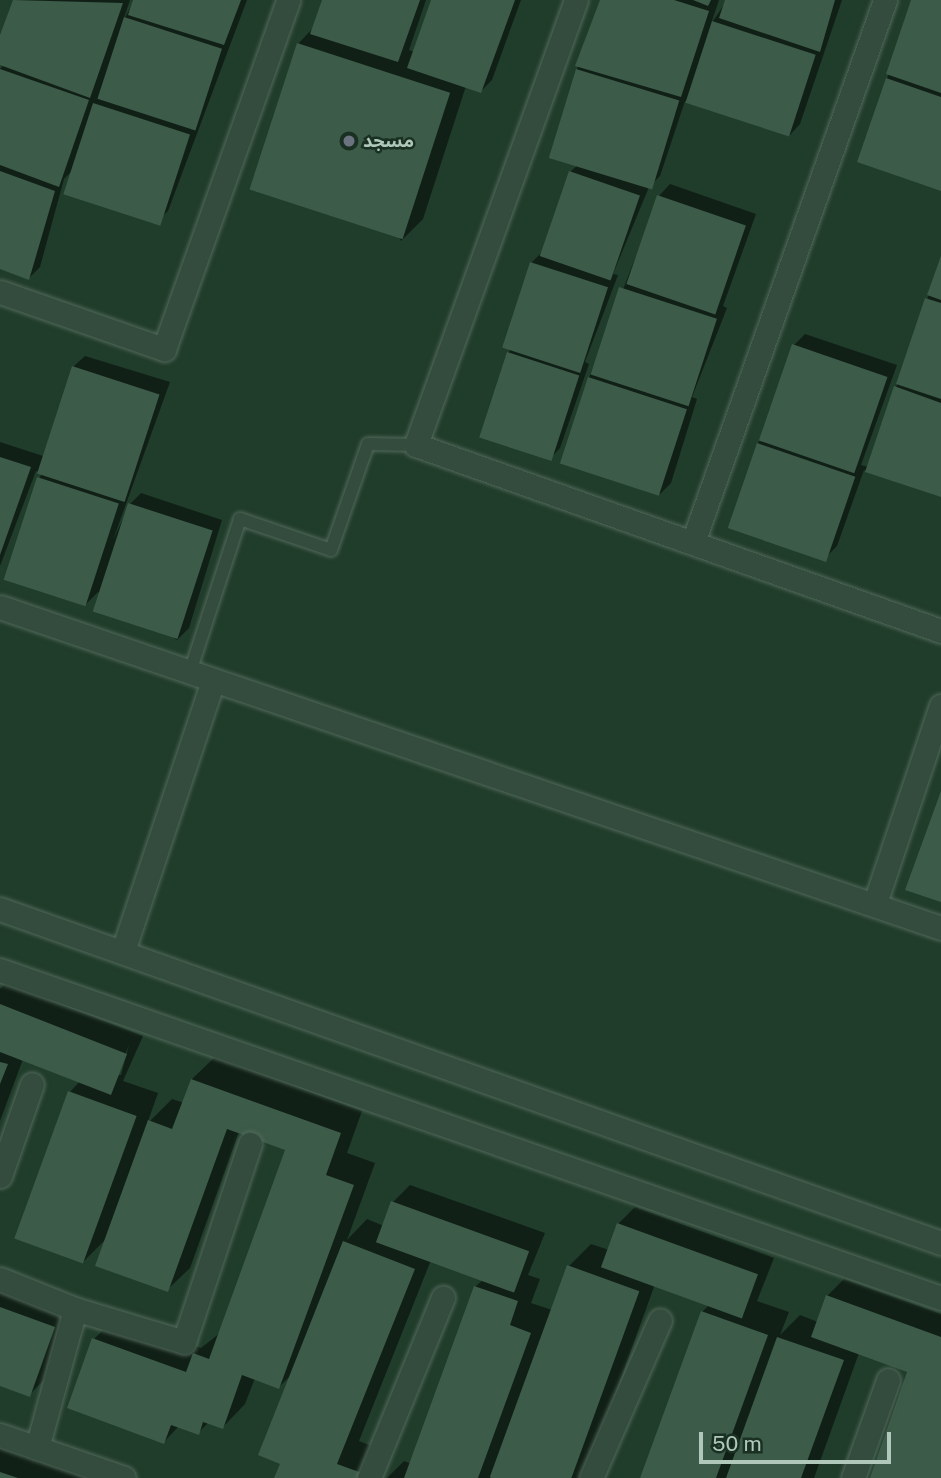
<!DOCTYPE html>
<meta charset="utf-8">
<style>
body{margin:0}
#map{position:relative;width:941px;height:1478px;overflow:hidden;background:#203c2a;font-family:"Public Sans","Noto Sans Arabic",sans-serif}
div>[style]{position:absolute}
.shadow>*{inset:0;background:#0007}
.building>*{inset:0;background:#3c5b48;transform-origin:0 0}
.roads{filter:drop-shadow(0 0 2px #52695b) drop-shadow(0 0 2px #52695b)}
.service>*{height:12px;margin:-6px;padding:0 6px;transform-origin:6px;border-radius:6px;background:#344c3d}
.minor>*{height:23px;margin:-11.5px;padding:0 11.5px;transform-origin:11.5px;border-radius:11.5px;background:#344c3d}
.dots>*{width:19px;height:19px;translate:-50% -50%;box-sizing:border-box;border:4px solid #193022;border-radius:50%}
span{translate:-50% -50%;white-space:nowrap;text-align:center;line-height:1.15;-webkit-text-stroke:5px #193022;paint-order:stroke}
.poi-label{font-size:18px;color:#afc8b9;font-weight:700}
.left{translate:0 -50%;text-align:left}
.scale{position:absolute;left:699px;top:1432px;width:192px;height:32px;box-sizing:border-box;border:4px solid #afc8b9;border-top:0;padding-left:9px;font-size:21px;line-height:24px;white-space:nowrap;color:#afc8b9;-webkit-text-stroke:5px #193022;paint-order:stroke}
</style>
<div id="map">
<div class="shadow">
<i style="clip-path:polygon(15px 0,130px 0,123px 21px,135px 0,247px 0,168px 211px,156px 222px,72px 171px,64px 179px,40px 267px,29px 278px,0 267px,0 69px,4px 65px,0 63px,0 40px)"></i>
<i style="clip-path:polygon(324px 0,426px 0,409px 50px,415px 52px,433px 0,521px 0,492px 80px,481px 91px,466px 86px,423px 219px,401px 241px,298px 44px,314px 27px)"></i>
<i style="clip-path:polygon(602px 0,719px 0,711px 24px,727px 0,842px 0,800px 124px,789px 136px,685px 101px,660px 176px,649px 187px,613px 274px,618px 275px,585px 362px,589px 364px,560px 448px,549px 460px,509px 353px,531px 263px,541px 253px,570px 172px,578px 165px,577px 70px)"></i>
<i style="clip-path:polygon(912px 0,941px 0,941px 189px,887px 79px)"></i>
<i style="clip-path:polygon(670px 184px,756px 214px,723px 306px,727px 308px,692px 397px,697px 399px,671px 483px,660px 494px,589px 378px,659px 196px)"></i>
<i style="clip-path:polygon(941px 260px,941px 495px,864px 470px,837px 546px,826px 557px,758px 444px,794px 345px,805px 334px,897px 365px,861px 465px,868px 467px)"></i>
<i style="clip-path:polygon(85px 356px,170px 382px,113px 540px,130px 504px,141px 493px,222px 520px,189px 628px,177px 640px,98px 592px,84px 606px,39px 478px,43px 473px,36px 471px,0 566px,0 442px,43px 456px,73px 367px)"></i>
<i style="clip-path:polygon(evenodd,6px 983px,143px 1036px,123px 1081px,158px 1093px,147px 1124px,172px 1099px,184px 1103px,192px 1079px,215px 1057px,362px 1111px,347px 1153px,375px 1163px,347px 1240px,367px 1219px,384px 1226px,393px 1202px,410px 1185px,545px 1233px,528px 1275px,540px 1279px,531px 1303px,552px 1310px,569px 1266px,591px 1244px,609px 1250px,618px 1224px,635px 1207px,774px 1258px,757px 1301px,789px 1312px,780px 1335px,800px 1315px,818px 1322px,827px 1296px,844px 1279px,941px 1314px,941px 1478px,872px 1478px,911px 1371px,859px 1353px,814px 1478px,642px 1478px,702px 1312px,710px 1304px,655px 1284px,585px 1478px,387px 1478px,404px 1461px,412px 1464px,476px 1286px,484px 1279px,431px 1260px,359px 1441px,384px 1451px,373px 1478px,276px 1478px,282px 1463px,292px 1374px,279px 1387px,255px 1378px,245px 1404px,223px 1427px,209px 1422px,198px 1433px,179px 1426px,164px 1442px,94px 1339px,116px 1317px,201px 1348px,220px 1333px,287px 1149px,239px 1132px,190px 1268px,167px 1290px,107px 1238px,83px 1262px,70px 1092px,80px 1081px,23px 1059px,0 1121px,0 989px,6px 983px,129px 1045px,121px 1075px,117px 1075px,129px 1045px)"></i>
<i style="clip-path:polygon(0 1277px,76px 1305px,51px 1373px,29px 1395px,0 1385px)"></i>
<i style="clip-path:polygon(0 1442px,108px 1478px,0 1478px)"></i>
</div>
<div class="building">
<i style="clip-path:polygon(13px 0,123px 3px,90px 98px,0 65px,0 35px)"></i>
<i style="clip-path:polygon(133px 0,241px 0,224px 45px,128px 15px)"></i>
<i style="clip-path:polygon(322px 0,420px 0,398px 62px,310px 34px)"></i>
<i style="clip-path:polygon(431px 0,515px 0,481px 93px,407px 68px)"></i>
<i style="clip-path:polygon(600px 0,674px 0,709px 11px,681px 97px,575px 66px)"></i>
<i style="clip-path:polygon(693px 0,711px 0,708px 6px)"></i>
<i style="clip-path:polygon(725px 0,835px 0,820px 52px,719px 18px)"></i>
<i style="clip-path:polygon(911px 0,941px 0,941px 93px,886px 74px)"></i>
<i style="left:124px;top:17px;width:103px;height:86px;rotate:18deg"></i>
<i style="left:712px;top:21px;width:109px;height:86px;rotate:18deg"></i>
<i style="left:297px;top:43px;width:161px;height:154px;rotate:18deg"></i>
<i style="clip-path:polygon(0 69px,89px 100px,59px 187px,0 165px)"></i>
<i style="left:576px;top:69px;width:108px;height:93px;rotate:17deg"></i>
<i style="clip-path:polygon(886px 78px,941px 97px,941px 191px,857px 162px)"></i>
<i style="left:93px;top:103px;width:102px;height:96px;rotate:18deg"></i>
<i style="clip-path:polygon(0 171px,55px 191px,29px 280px,0 269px)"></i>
<i style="left:569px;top:171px;width:75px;height:90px;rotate:19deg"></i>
<i style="left:657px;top:195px;width:94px;height:94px;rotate:19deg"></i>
<i style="clip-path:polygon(941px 256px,941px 300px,927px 295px)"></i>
<i style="left:530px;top:262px;width:82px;height:90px;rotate:18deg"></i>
<i style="left:619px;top:287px;width:103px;height:92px;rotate:18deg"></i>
<i style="clip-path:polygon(925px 298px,941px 303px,941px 399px,896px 384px)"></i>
<i style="left:792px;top:344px;width:101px;height:102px;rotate:19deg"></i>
<i style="left:507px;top:352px;width:76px;height:90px;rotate:18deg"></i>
<i style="left:72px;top:366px;width:92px;height:113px;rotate:18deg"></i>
<i style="left:588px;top:377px;width:104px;height:91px;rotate:18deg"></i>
<i style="clip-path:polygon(894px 386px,941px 403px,941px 497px,865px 472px)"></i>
<i style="left:757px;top:443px;width:104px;height:90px;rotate:19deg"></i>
<i style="clip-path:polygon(0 457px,31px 467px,0 555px)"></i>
<i style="left:37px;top:477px;width:86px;height:108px;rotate:18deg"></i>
<i style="left:128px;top:503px;width:89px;height:114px;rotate:18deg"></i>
<i style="clip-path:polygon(941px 791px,941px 902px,905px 890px)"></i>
<i style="clip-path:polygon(0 1004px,127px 1054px,111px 1095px,0 1052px)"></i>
<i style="clip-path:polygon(0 1062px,8px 1064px,0 1084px)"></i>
<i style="clip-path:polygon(191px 1079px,341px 1133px,326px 1175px,354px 1185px,279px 1389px,242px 1375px,223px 1429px,203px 1422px,199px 1435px,171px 1425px,164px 1444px,67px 1408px,92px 1338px,186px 1372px,193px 1353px,209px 1359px,285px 1150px,227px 1129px,168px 1292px,95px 1266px,148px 1120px,172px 1129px)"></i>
<i style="left:68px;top:1091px;width:73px;height:157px;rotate:20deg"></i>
<i style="left:391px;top:1201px;width:147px;height:44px;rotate:20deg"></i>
<i style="left:617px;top:1223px;width:150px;height:47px;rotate:20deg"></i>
<i style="clip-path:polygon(343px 1241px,415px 1269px,337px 1464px,362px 1473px,361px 1478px,274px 1478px,280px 1464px,258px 1455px)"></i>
<i style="left:567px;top:1265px;width:77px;height:226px;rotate:20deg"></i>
<i style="clip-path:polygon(474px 1286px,518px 1301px,510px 1325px,531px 1333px,478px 1478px,404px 1478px)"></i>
<i style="clip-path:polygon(826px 1295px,941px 1337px,941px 1478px,870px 1478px,907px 1372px,811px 1337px)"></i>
<i style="clip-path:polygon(0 1307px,55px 1327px,30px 1397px,0 1386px)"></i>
<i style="clip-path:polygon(701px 1311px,768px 1335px,716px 1478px,640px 1478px)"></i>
<i style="clip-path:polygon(777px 1337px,844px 1360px,801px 1478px,726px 1478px)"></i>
<i style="clip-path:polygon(0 1472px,18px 1478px,0 1478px)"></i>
</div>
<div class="roads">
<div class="service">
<i style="left:189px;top:675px;width:164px;rotate:-71.9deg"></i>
<i style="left:240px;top:519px;width:96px;rotate:18.8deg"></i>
<i style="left:331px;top:550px;width:112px;rotate:-70.8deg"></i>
<i style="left:368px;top:444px;width:48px;rotate:1.2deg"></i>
</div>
<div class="minor">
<i style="left:576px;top:0;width:473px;rotate:109.8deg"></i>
<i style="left:416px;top:445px;width:557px;rotate:19.51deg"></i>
<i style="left:0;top:292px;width:174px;rotate:19.2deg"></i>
<i style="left:164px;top:349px;width:370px;rotate:-70.4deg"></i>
<i style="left:693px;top:542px;width:575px;rotate:-70.49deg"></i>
<i style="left:0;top:607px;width:994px;rotate:18.84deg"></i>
<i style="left:875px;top:903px;width:208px;rotate:-71.5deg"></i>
<i style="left:0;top:909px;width:999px;rotate:19.54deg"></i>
<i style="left:123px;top:951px;width:285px;rotate:-71.6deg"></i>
<i style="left:0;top:970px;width:997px;rotate:19.22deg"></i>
<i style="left:0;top:1176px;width:97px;rotate:-70.8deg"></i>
<i style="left:0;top:1279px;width:81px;rotate:21.8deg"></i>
<i style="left:75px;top:1309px;width:114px;rotate:16.8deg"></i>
<i style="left:184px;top:1342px;width:209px;rotate:-71.6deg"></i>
<i style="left:0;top:1435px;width:131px;rotate:19.1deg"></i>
<i style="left:37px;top:1448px;width:144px;rotate:-74.7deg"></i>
<i style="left:369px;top:1478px;width:195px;rotate:-67.7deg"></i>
<i style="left:591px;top:1478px;width:172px;rotate:-66.4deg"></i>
<i style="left:853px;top:1478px;width:104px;rotate:-70.3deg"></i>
</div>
</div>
<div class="dots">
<i style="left:349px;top:141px;background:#6b7280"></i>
</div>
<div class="poi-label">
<span class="left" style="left:363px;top:141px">مسجد</span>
</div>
<div class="scale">50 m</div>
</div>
